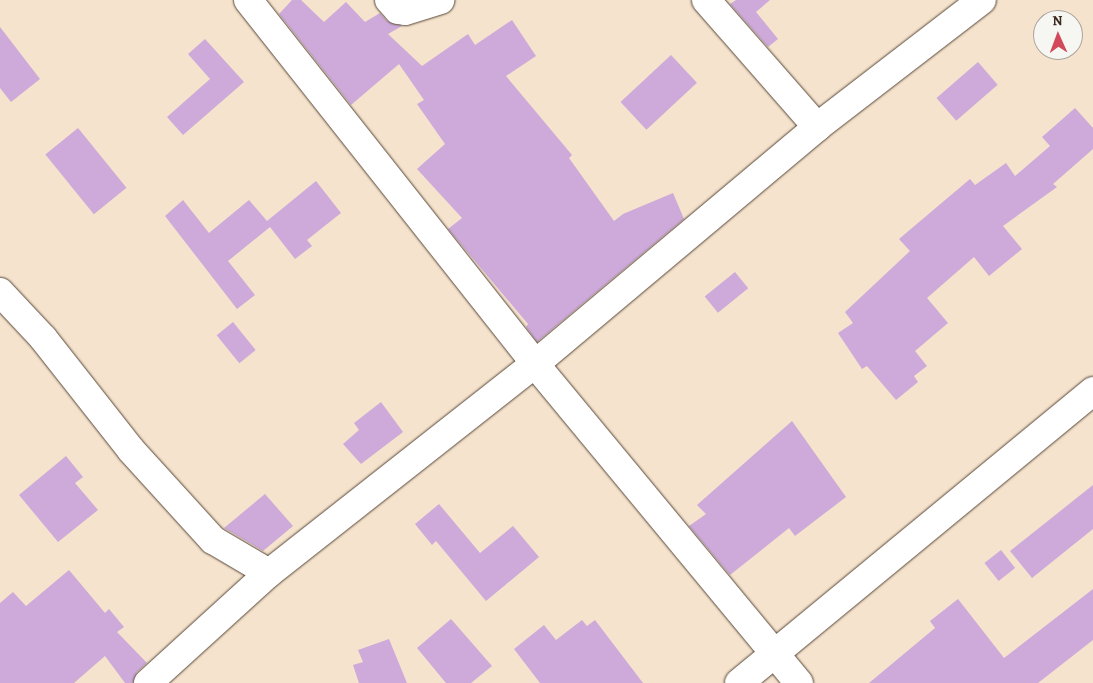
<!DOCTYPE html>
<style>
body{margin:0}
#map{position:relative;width:1093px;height:683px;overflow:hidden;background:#f5e3cd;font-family:Alegreya,serif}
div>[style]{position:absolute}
.building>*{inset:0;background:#cdaad9;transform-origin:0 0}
.roads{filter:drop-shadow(0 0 1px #574638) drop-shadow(0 0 1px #574638)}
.minor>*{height:28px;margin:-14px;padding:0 14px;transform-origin:14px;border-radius:14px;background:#fff}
span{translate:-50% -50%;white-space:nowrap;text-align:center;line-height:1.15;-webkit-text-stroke:5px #f6f6f2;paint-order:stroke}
.north{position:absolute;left:1033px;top:10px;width:50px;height:50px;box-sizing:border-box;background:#f6f6f2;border:1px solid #aba49d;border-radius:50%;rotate:358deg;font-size:14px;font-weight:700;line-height:20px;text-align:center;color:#3b2a1e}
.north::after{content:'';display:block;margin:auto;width:18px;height:22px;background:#d1495b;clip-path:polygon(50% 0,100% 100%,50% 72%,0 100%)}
</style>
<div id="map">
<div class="building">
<i style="clip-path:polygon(292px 0,301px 0,324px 22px,346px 2px,365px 22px,380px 13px,387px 21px,402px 26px,388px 34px,422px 66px,468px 34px,475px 45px,512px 20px,536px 56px,506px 76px,572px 155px,569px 158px,614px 221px,623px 214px,673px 193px,684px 219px,537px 342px,526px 327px,528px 324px,448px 229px,462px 218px,417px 169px,445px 144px,417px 104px,424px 100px,399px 64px,351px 105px,279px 14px)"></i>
<i style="clip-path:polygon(736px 0,770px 0,756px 12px,778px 39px,768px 47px,730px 4px)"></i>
<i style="clip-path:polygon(0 27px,40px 79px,11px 102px,0 88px)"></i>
<i style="clip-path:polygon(205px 39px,244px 82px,183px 135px,167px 117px,210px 79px,188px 54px)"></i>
<i style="left:671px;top:55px;width:38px;height:69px;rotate:47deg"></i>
<i style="left:978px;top:62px;width:30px;height:55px;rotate:49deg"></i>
<i style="clip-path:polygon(1075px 108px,1093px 128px,1093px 149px,1053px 184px,1057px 187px,1003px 226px,1022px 249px,989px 276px,974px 257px,927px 298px,948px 323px,915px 351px,927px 366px,914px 376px,918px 382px,896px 400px,867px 366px,862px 369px,838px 333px,853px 323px,845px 312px,910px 251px,899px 239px,970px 179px,975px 185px,1006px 163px,1015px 176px,1050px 146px,1042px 137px)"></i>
<i style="left:78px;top:128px;width:77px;height:42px;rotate:51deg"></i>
<i style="clip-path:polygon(316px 181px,341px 213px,307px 240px,312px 246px,295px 259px,270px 227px,228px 261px,255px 295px,237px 309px,165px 216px,183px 200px,209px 233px,249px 200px,267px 221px)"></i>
<i style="left:735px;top:272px;width:21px;height:39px;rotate:51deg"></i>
<i style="left:233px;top:322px;width:36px;height:21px;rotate:51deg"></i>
<i style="clip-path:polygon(381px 402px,403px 432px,361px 464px,343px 444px,359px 430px,354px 423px)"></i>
<i style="clip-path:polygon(792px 421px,846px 497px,795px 536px,789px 528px,730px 575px,689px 526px,706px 514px,697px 505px)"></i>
<i style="clip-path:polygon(66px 456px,83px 477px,75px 483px,98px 510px,58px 542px,19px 495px)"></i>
<i style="clip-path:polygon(1093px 485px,1093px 529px,1032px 578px,1010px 551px)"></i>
<i style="clip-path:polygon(265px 494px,293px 526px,263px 551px,224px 528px)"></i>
<i style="clip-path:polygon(439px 504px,480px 553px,513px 526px,539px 557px,486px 601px,436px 541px,432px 545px,415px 524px)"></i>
<i style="left:1001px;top:550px;width:23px;height:21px;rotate:52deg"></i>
<i style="clip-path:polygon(69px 570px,105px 613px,109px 609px,124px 627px,117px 632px,147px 663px,137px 672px,133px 683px,125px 683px,105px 656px,74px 683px,0 683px,0 603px,13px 592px,26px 606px)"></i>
<i style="clip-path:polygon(1093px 589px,1093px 640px,1038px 683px,869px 683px,935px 628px,930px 621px,958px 599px,1004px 658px)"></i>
<i style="clip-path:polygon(451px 619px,492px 666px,471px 683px,446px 683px,417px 648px)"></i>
<i style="clip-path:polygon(582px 620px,587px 626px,595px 620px,643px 683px,540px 683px,514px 649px,544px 625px,556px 640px)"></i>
<i style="clip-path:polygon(389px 639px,407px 683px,359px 683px,353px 665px,363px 662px,358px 650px)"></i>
</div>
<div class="roads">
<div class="minor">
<i style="left:248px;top:0;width:464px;rotate:51.7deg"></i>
<i style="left:535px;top:364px;width:414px;rotate:50.4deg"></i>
<i style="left:389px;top:0;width:13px;rotate:48deg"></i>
<i style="left:398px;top:10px;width:7px;rotate:8deg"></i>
<i style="left:405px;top:11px;width:37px;rotate:-17deg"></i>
<i style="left:706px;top:0;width:169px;rotate:48.8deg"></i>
<i style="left:0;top:292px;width:63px;rotate:46.9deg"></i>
<i style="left:43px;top:338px;width:142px;rotate:51.8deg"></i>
<i style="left:131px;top:450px;width:122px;rotate:47.7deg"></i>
<i style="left:213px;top:540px;width:65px;rotate:30.5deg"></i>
<i style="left:148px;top:683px;width:164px;rotate:-42.3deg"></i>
<i style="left:269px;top:573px;width:338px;rotate:-38.2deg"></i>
<i style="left:535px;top:364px;width:368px;rotate:-40deg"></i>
<i style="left:817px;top:127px;width:208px;rotate:-37.6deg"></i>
<i style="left:739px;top:683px;width:459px;rotate:-39.5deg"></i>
</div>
</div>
<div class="north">N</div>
</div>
